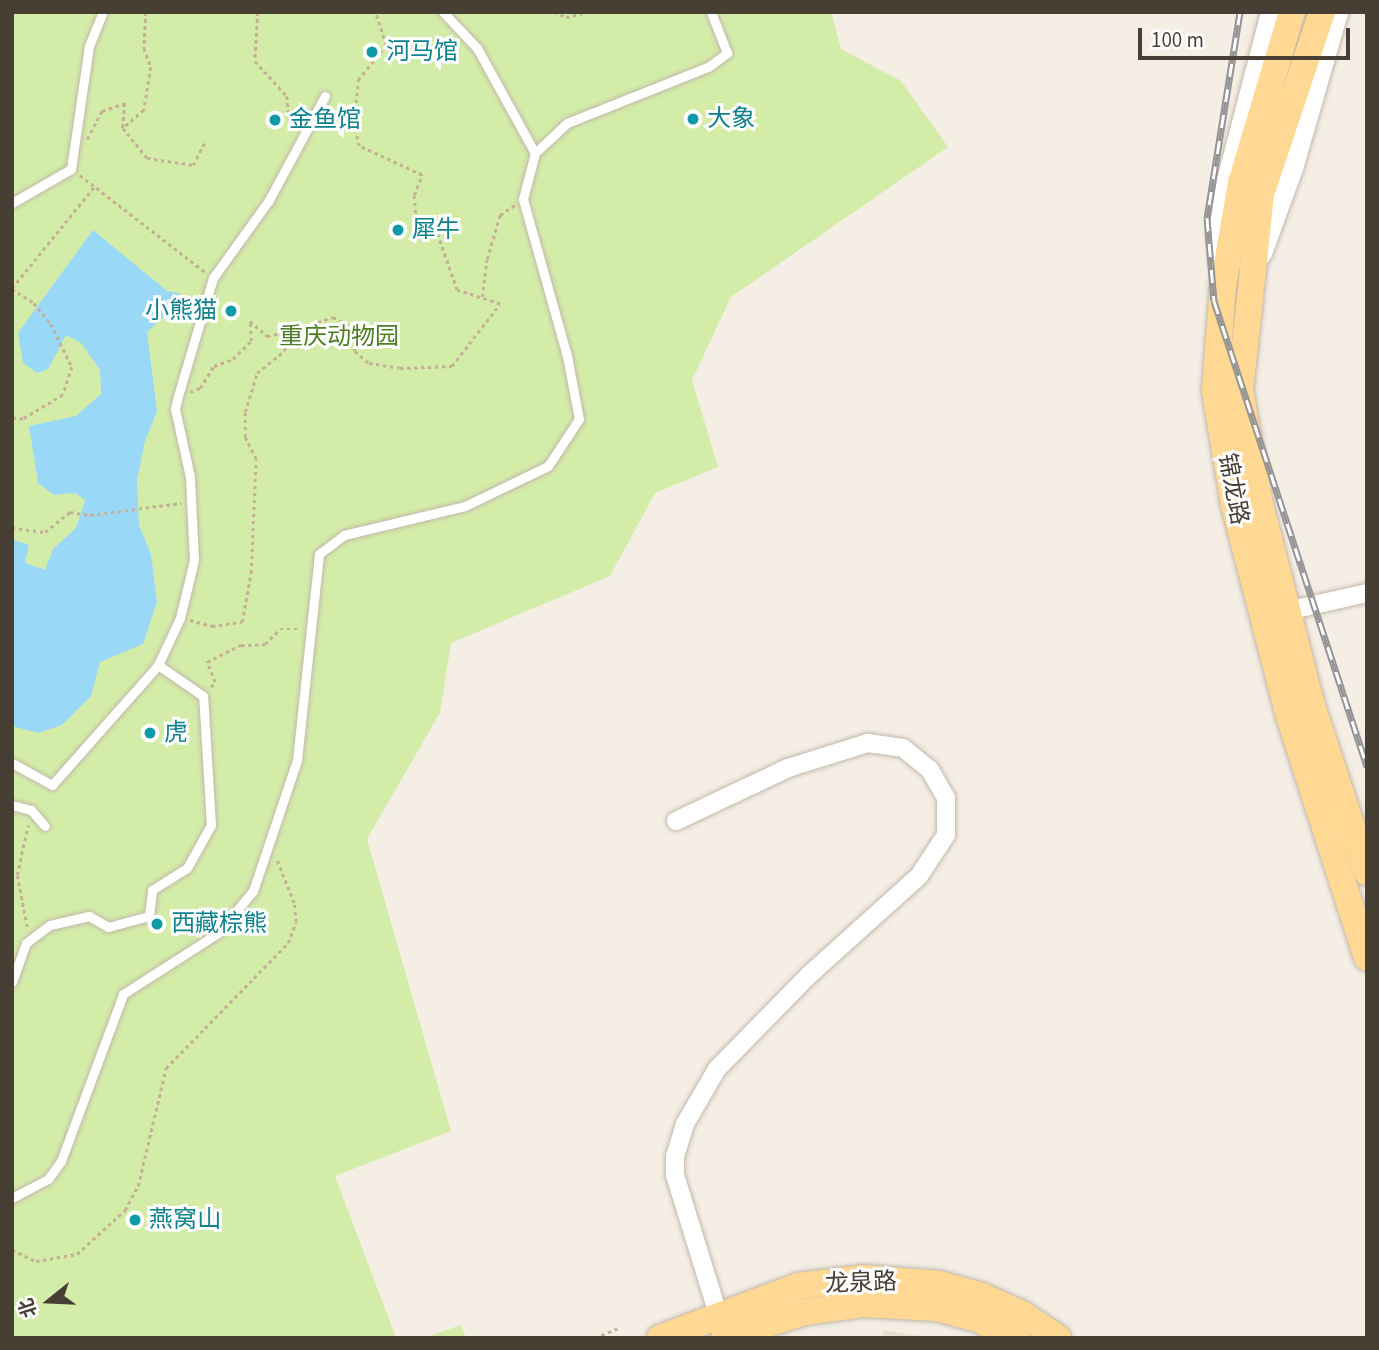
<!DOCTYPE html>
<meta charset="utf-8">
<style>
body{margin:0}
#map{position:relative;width:1379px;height:1350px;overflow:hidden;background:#f4eee5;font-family:"Source Sans 3","Noto Sans SC",sans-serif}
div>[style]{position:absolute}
.residential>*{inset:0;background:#e9e0d2}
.green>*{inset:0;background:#d3eda9}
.water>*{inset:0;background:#9ad8f7}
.path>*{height:2.5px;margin-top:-1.25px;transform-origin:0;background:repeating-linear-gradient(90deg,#c4b096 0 3.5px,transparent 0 7px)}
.roads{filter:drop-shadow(0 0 2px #c3b8a9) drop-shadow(0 0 2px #c3b8a9)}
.service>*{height:9px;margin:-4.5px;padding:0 4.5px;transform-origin:4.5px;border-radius:4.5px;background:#fff}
.minor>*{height:18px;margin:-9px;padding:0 9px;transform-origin:9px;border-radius:9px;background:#fff}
.tertiary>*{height:21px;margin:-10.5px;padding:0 10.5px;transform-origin:10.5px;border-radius:10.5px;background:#fff}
.primary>*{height:26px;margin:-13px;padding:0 13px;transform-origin:13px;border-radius:13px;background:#ffd893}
.rail>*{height:7px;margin-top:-3.5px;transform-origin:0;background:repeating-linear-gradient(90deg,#fff 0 13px,#959595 0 26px);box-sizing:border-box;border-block:2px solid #959595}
.dots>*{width:19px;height:19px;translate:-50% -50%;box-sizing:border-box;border:4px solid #fff;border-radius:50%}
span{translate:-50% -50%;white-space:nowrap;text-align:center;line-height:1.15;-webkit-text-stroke:6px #fff;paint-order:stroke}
.culture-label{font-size:24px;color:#0d838f}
.left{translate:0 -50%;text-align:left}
.right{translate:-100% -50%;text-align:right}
.park-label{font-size:24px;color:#4b7f21}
.street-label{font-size:24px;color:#473e34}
.frame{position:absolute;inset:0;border:14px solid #473e34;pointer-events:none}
.north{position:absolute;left:14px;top:1266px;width:70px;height:70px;-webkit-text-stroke:5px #fff;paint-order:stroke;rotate:252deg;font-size:19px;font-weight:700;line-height:28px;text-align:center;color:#473e34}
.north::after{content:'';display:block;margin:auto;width:24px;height:32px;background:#473e34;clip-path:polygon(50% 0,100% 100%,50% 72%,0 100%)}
.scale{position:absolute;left:1138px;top:28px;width:212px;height:32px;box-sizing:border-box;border:4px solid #473e34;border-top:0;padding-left:9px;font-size:21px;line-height:24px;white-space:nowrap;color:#473e34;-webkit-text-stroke:5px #fff;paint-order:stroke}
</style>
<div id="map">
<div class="residential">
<i style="clip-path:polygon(883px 1330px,933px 1338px,882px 1338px)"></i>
</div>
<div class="green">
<i style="clip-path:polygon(12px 12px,831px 12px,841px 49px,901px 81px,948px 147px,731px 297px,692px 380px,718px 467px,655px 493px,610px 576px,451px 643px,440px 713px,367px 839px,451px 1131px,335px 1176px,396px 1338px,12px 1338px)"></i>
<i style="clip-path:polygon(461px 1325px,466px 1338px,424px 1338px)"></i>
</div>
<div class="water">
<i style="clip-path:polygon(93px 230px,167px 291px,180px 293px,169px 312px,147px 332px,157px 411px,145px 441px,137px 480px,139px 525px,151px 554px,157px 602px,143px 644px,100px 662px,91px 696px,62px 725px,38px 733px,12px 726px,12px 547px,14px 540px,29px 545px,25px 563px,45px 570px,53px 549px,76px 528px,85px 500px,75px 493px,54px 495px,38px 483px,29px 426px,76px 416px,101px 394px,100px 370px,81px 343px,66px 335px,48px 369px,37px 373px,23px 363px,18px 333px)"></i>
</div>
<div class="path">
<i style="left:146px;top:12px;width:36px;rotate:93deg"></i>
<i style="left:144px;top:48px;width:20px;rotate:70deg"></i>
<i style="left:151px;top:67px;width:44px;rotate:99.2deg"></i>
<i style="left:144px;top:110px;width:28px;rotate:139deg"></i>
<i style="left:123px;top:128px;width:38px;rotate:51deg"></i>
<i style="left:147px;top:158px;width:47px;rotate:8.7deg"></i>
<i style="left:193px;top:165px;width:25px;rotate:-63deg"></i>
<i style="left:258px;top:12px;width:49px;rotate:93.5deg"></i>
<i style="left:255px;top:61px;width:47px;rotate:47.6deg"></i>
<i style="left:287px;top:96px;width:22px;rotate:85deg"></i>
<i style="left:289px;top:118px;width:12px;rotate:48deg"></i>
<i style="left:554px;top:12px;width:13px;rotate:23deg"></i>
<i style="left:566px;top:17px;width:22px;rotate:-13deg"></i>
<i style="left:87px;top:139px;width:32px;rotate:-62deg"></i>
<i style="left:102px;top:111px;width:24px;rotate:-19deg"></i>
<i style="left:125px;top:103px;width:25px;rotate:95deg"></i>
<i style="left:80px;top:175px;width:158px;rotate:37.8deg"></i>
<i style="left:12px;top:288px;width:130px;rotate:-50.9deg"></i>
<i style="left:12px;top:289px;width:26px;rotate:32deg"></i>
<i style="left:34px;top:303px;width:27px;rotate:51deg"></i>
<i style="left:51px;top:324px;width:48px;rotate:64deg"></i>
<i style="left:72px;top:367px;width:29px;rotate:108deg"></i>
<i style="left:63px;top:395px;width:47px;rotate:149deg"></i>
<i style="left:23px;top:419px;width:11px;rotate:-175deg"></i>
<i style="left:482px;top:297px;width:38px;rotate:-83deg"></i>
<i style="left:487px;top:259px;width:46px;rotate:-73.5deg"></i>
<i style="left:500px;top:215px;width:18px;rotate:-34deg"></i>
<i style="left:190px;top:392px;width:11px;rotate:-22deg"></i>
<i style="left:200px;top:388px;width:26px;rotate:-58deg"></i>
<i style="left:214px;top:366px;width:20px;rotate:-20deg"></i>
<i style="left:233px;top:359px;width:25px;rotate:-45deg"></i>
<i style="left:251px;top:341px;width:20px;rotate:-93deg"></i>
<i style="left:250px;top:321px;width:23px;rotate:41deg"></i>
<i style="left:267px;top:336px;width:25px;rotate:-12deg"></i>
<i style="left:12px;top:528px;width:33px;rotate:7deg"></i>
<i style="left:45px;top:532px;width:32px;rotate:-39deg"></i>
<i style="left:70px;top:512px;width:20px;rotate:9deg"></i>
<i style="left:90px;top:515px;width:92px;rotate:-7.5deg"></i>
<i style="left:190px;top:620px;width:23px;rotate:15deg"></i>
<i style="left:212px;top:626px;width:30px;rotate:-8deg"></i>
<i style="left:242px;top:622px;width:50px;rotate:-79.6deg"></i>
<i style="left:251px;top:573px;width:114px;rotate:-87.5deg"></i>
<i style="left:256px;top:459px;width:25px;rotate:-117deg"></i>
<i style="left:245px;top:437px;width:25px;rotate:-90deg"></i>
<i style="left:245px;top:412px;width:41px;rotate:-72.9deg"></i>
<i style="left:257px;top:373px;width:35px;rotate:-39deg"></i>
<i style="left:284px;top:351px;width:21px;rotate:-71deg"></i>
<i style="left:291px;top:331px;width:44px;rotate:-18.4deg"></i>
<i style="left:333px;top:317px;width:24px;rotate:28deg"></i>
<i style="left:354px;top:328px;width:23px;rotate:88deg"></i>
<i style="left:355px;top:351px;width:18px;rotate:41deg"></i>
<i style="left:369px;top:363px;width:31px;rotate:9deg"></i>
<i style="left:400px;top:368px;width:52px;rotate:-2.2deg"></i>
<i style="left:452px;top:366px;width:78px;rotate:-52.3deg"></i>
<i style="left:500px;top:304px;width:45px;rotate:-162deg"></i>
<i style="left:457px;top:290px;width:66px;rotate:-109.5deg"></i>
<i style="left:435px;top:228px;width:21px;rotate:-157deg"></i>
<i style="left:416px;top:220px;width:25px;rotate:-95deg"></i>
<i style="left:414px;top:195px;width:22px;rotate:-68deg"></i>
<i style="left:422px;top:175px;width:69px;rotate:-155.3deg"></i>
<i style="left:359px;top:146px;width:23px;rotate:-103deg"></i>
<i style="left:354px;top:124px;width:44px;rotate:-84.8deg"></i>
<i style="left:358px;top:80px;width:45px;rotate:-51.3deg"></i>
<i style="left:386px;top:45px;width:35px;rotate:-108deg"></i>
<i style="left:211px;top:687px;width:6px;rotate:-51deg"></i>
<i style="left:215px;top:682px;width:22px;rotate:-112deg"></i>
<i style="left:207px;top:662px;width:38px;rotate:-27deg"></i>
<i style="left:241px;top:645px;width:24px;rotate:-2deg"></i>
<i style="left:265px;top:644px;width:21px;rotate:-45deg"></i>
<i style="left:280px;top:629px;width:21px"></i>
<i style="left:27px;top:927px;width:53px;rotate:-100.9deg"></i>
<i style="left:17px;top:875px;width:51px;rotate:-77.6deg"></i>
<i style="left:12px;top:1250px;width:26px;rotate:25deg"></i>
<i style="left:36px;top:1261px;width:42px;rotate:-9.7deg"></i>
<i style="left:77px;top:1254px;width:65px;rotate:-42.5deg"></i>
<i style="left:125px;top:1210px;width:27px;rotate:-62deg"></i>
<i style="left:138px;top:1186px;width:121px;rotate:-76.7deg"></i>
<i style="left:166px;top:1068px;width:175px;rotate:-45.7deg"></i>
<i style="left:288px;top:943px;width:22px;rotate:-69deg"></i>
<i style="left:296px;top:922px;width:19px;rotate:-96deg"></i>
<i style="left:294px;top:903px;width:48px;rotate:-111.8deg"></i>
<i style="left:595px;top:1338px;width:25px;rotate:-23deg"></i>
</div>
<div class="roads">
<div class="service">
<i style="left:443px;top:12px;width:50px;rotate:46.6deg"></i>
<i style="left:477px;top:48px;width:120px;rotate:61.1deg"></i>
<i style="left:12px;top:203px;width:68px;rotate:-30deg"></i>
<i style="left:71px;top:169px;width:124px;rotate:-81.7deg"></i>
<i style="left:89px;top:46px;width:37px;rotate:-68deg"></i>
<i style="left:12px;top:763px;width:46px;rotate:28.8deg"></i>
<i style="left:52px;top:785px;width:160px;rotate:-48.5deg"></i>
<i style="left:158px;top:665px;width:52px;rotate:-64.9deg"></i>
<i style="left:180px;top:618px;width:60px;rotate:-76.4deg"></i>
<i style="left:194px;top:560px;width:83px;rotate:-92.8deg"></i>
<i style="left:190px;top:477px;width:70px;rotate:-102.4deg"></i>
<i style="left:175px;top:409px;width:13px;rotate:-77deg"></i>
<i style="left:178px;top:396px;width:123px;rotate:-73.5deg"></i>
<i style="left:213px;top:278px;width:96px;rotate:-54.3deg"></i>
<i style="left:269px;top:200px;width:118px;rotate:-61.7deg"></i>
<i style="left:12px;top:805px;width:20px;rotate:15deg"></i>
<i style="left:31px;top:810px;width:21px;rotate:49deg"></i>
<i style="left:12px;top:982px;width:41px;rotate:-70.3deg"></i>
<i style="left:26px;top:943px;width:30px;rotate:-37deg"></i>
<i style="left:50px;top:925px;width:40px;rotate:-13deg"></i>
<i style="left:89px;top:916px;width:22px;rotate:30deg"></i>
<i style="left:108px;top:927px;width:42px;rotate:-15deg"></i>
<i style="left:149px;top:916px;width:26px;rotate:-83deg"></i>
<i style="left:152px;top:890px;width:41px;rotate:-32.2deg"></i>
<i style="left:187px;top:868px;width:49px;rotate:-60.8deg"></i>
<i style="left:211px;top:825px;width:129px;rotate:-93.5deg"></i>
<i style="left:203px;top:696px;width:55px;rotate:-145.4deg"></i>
<i style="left:12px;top:1198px;width:41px;rotate:-27.8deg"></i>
<i style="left:48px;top:1179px;width:22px;rotate:-54deg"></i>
<i style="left:61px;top:1161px;width:178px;rotate:-69.6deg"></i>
<i style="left:123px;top:994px;width:113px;rotate:-32.7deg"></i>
<i style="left:218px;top:933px;width:55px;rotate:-50.2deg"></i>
<i style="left:253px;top:891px;width:138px;rotate:-71.4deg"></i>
<i style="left:297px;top:760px;width:207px;rotate:-83.9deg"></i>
<i style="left:319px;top:554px;width:31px;rotate:-37deg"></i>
<i style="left:344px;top:535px;width:124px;rotate:-13.5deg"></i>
<i style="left:465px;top:506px;width:92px;rotate:-25.7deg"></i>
<i style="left:548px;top:466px;width:56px;rotate:-56.6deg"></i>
<i style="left:579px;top:419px;width:64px;rotate:-100.8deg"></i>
<i style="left:567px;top:356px;width:163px;rotate:-105.7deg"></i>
<i style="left:523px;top:199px;width:48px;rotate:-75.4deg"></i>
<i style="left:535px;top:153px;width:44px;rotate:-43.2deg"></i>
<i style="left:567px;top:123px;width:152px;rotate:-21.7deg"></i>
<i style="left:708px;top:67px;width:24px;rotate:-36deg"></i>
<i style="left:727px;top:53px;width:44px;rotate:-111.3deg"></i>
</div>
<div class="minor">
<i style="left:1287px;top:611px;width:82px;rotate:-12.7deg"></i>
<i style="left:676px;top:821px;width:124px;rotate:-25.3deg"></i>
<i style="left:788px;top:768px;width:84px;rotate:-17.4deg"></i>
<i style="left:868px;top:743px;width:35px;rotate:8deg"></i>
<i style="left:903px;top:748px;width:35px;rotate:39deg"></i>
<i style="left:930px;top:770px;width:32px;rotate:60deg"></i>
<i style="left:946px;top:798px;width:37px;rotate:90deg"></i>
<i style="left:946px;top:835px;width:49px;rotate:123.4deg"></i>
<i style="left:919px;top:876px;width:147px;rotate:138deg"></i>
<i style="left:810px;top:974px;width:133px;rotate:134.4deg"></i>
<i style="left:717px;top:1069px;width:64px;rotate:120.2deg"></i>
<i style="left:685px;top:1124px;width:34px;rotate:107deg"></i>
<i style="left:675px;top:1156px;width:19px;rotate:90deg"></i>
<i style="left:675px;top:1175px;width:156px;rotate:72.8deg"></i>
</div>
<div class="tertiary">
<i style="left:1261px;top:253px;width:90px;rotate:-70deg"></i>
<i style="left:1292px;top:168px;width:162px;rotate:-73.9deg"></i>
<i style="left:1221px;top:266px;width:29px;rotate:-96deg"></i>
<i style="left:1218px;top:237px;width:58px;rotate:-81deg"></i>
<i style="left:1227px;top:180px;width:174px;rotate:-75.3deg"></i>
</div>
<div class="primary">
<i style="left:1292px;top:12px;width:178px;rotate:106.6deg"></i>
<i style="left:1241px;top:183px;width:106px;rotate:99.8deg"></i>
<i style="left:1223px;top:287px;width:104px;rotate:94.4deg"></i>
<i style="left:1215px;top:391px;width:116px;rotate:80.5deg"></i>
<i style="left:1234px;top:505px;width:215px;rotate:75.4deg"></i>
<i style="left:1288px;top:713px;width:257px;rotate:72.1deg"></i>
<i style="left:1322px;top:12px;width:192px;rotate:108.5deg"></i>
<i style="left:1261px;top:194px;width:197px;rotate:96.1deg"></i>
<i style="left:1240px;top:390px;width:112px;rotate:80.2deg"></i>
<i style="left:1259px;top:500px;width:213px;rotate:75.6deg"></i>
<i style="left:1312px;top:706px;width:175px;rotate:71.7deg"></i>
<i style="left:660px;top:1338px;width:148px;rotate:-20.5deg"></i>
<i style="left:799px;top:1286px;width:64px;rotate:-7.1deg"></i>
<i style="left:863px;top:1278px;width:76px;rotate:4.5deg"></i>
<i style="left:939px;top:1284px;width:45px;rotate:15.6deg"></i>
<i style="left:982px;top:1296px;width:44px;rotate:24.2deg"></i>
<i style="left:1022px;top:1314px;width:43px;rotate:33.7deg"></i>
<i style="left:724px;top:1338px;width:84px;rotate:-18deg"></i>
<i style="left:804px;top:1312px;width:61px;rotate:-7.6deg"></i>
<i style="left:864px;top:1304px;width:73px;rotate:3.1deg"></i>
<i style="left:937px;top:1308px;width:42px;rotate:15deg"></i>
<i style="left:978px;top:1319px;width:43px;rotate:26deg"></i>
</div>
</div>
<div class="rail">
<i style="left:1240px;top:12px;width:209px;rotate:99.1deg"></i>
<i style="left:1207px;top:218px;width:83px;rotate:85.2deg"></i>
<i style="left:1214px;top:301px;width:490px;rotate:71.8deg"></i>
</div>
<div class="dots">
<i style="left:372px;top:52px;background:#0f9aa8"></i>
<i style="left:693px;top:119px;background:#0f9aa8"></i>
<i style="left:275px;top:120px;background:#0f9aa8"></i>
<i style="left:398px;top:230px;background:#0f9aa8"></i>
<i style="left:231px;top:311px;background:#0f9aa8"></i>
<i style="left:150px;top:733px;background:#0f9aa8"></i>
<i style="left:157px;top:924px;background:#0f9aa8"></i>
<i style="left:135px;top:1220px;background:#0f9aa8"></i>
</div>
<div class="culture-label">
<span class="left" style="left:386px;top:52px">河马馆</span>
<span class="left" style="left:707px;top:119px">大象</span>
<span class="left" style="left:289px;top:120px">金鱼馆</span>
<span class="left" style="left:412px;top:230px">犀牛</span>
<span class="right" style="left:217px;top:311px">小熊猫</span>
<span class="left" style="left:164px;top:733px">虎</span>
<span class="left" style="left:171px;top:924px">西藏棕熊</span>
<span class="left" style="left:149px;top:1220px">燕窝山</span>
</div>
<div class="park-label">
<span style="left:339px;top:337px">重庆动物园</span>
</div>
<div class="street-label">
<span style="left:1233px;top:489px;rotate:79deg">锦龙路</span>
<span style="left:861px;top:1283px;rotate:-2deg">龙泉路</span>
</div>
<div class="frame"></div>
<div class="north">北</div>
<div class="scale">100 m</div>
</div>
